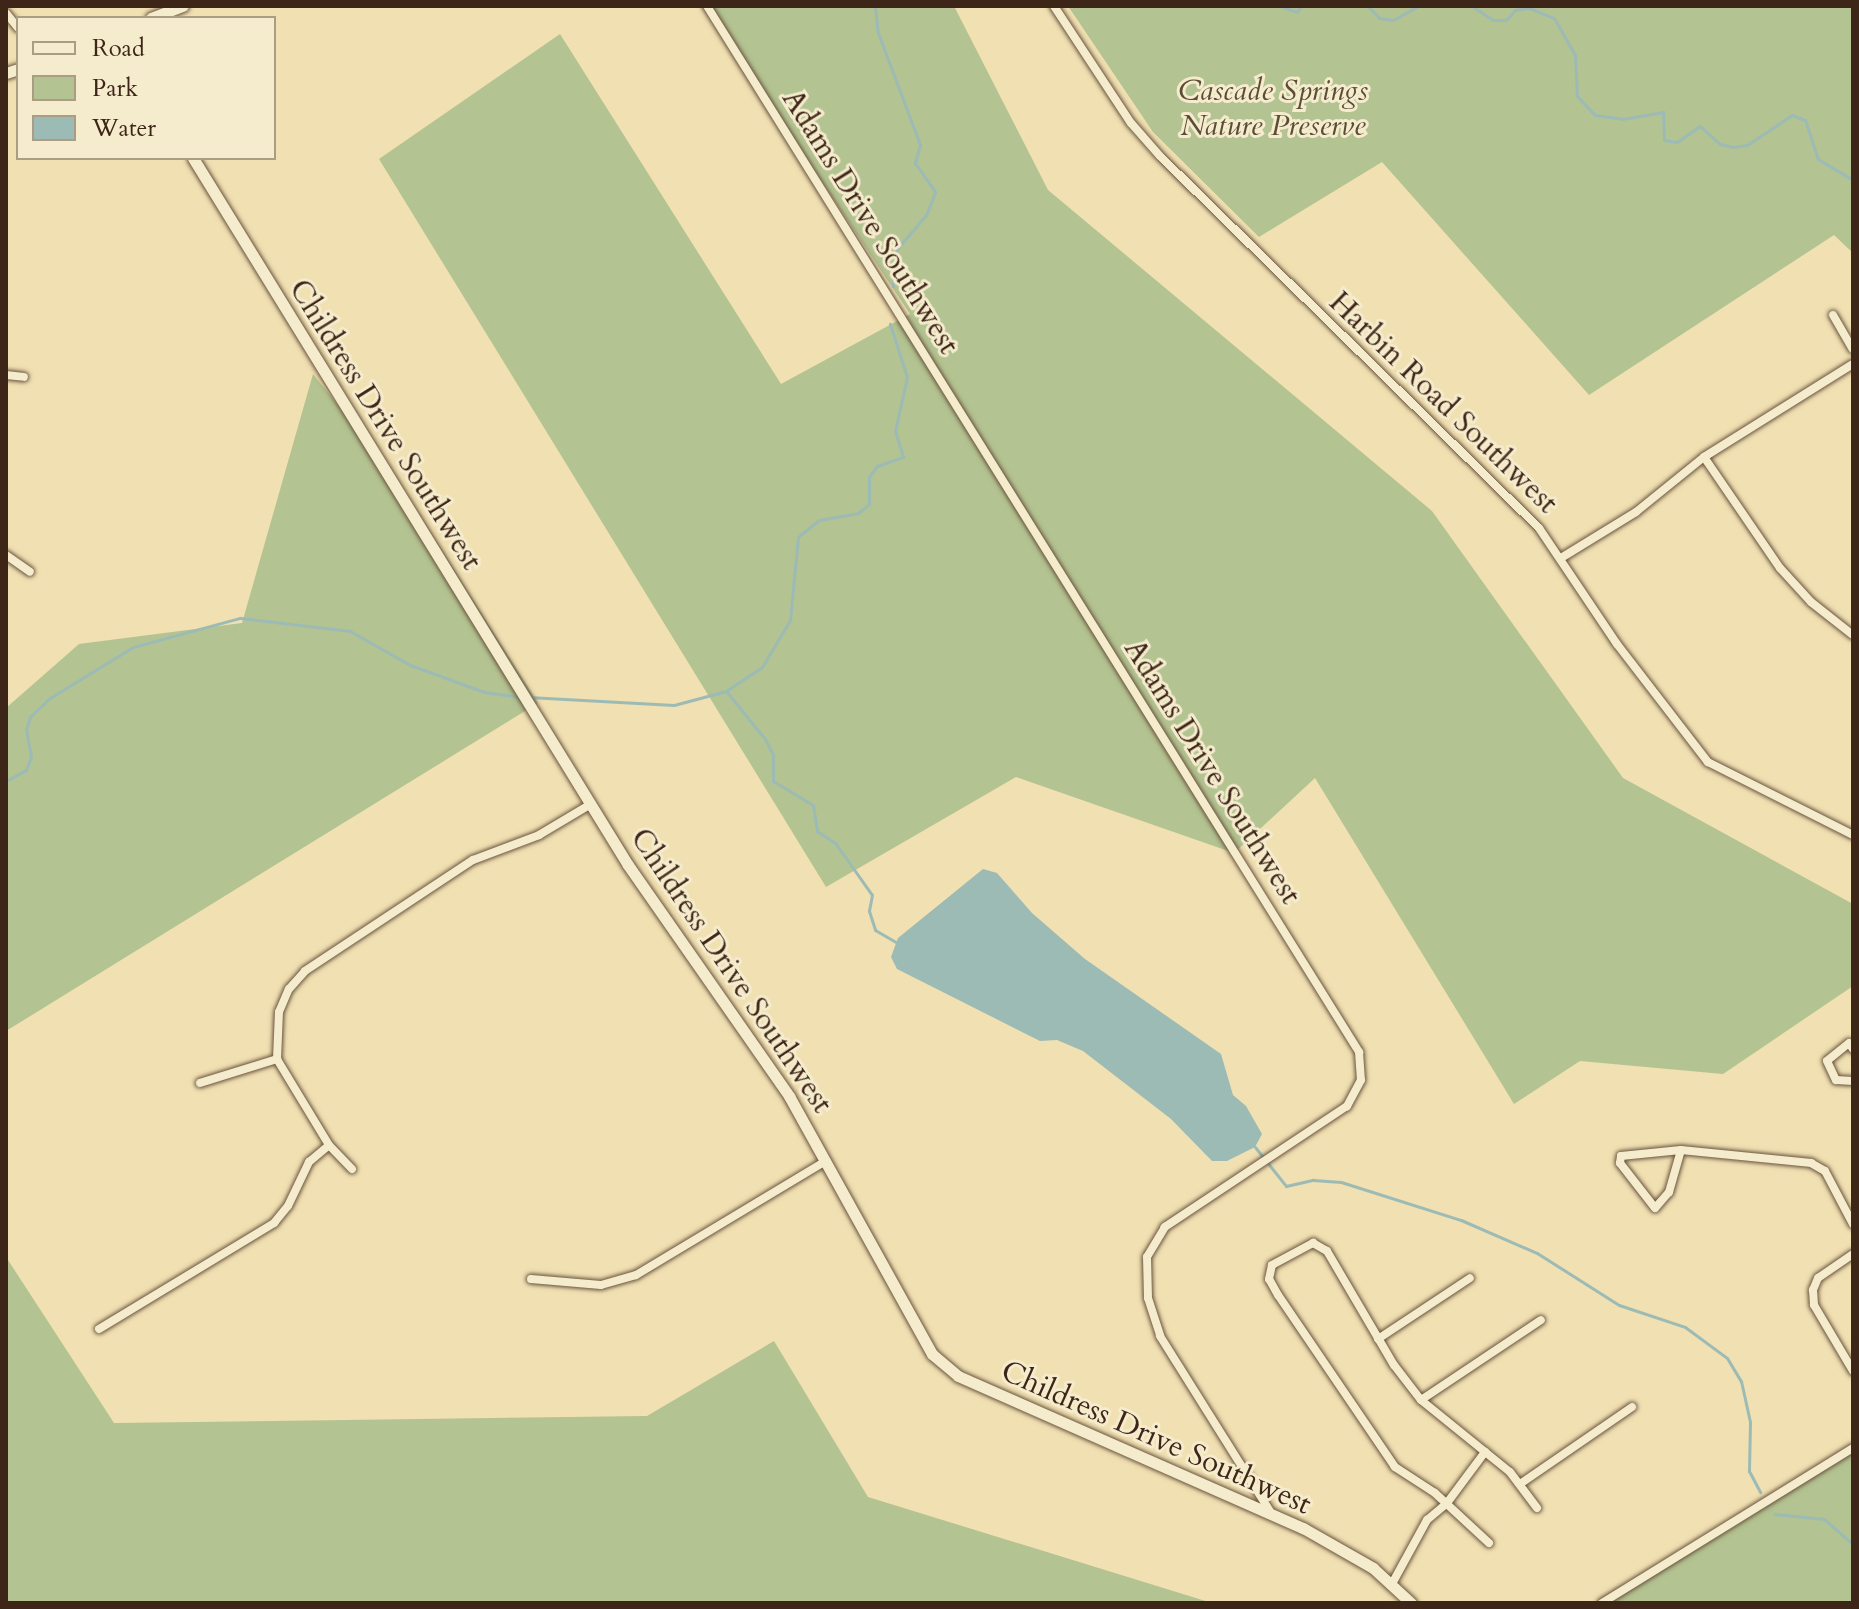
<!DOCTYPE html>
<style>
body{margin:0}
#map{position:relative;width:1859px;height:1609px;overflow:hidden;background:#f0e0b2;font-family:Cardo,serif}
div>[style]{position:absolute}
.green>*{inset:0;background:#b3c391}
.water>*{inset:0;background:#9dbbb5}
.stream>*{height:3px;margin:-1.5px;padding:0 1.5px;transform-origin:1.5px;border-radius:1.5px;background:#9dbbb5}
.roads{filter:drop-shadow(0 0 2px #6a543e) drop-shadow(0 0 2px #6a543e)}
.street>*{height:8px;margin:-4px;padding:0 4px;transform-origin:4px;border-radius:4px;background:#f5ebcd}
.secondary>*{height:11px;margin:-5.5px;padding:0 5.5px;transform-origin:5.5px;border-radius:5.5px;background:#f5ebcd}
span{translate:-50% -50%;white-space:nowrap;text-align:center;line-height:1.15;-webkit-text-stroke:6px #f5ebcd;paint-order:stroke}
.park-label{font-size:30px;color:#5a4c36;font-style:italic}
.street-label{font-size:30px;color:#3d2517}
.frame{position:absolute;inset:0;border:8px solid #3d2517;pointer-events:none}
.legend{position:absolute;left:16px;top:16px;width:260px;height:144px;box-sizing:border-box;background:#f5ebcd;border:2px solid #ab9c84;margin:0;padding:10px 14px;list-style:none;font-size:24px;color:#3d2517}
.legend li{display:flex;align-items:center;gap:16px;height:40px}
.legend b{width:40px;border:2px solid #ab9c84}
</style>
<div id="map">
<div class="green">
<i style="clip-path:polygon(705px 6px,954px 6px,1048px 190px,1432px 511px,1623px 778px,1853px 904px,1853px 986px,1723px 1074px,1580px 1061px,1514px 1104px,1315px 778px,1234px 853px,1016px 777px,826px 887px,379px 159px,560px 34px,781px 384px,910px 314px)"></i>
<i style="clip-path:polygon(1068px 6px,1853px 6px,1853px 253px,1834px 235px,1589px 395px,1382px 162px,1259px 237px,1153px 132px)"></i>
<i style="clip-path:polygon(313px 374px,397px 479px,538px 703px,6px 1031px,6px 708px,79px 644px,242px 623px)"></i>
<i style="clip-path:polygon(6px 1257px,114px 1423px,647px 1416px,774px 1341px,868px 1497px,1212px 1603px,6px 1603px)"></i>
<i style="clip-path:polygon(1853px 1446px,1853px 1603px,1593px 1603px)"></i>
</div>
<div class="water">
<i style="clip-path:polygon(983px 869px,997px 873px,1032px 913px,1085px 959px,1221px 1054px,1233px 1095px,1246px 1106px,1262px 1134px,1255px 1147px,1227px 1161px,1212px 1161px,1171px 1119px,1083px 1051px,1057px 1040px,1040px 1041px,897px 969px,891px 957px,898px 938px)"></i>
</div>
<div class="stream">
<i style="left:875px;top:6px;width:27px;rotate:84deg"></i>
<i style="left:878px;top:33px;width:120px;rotate:69.4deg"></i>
<i style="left:920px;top:145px;width:19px;rotate:106deg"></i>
<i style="left:915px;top:163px;width:35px;rotate:55deg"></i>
<i style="left:935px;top:192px;width:25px;rotate:111deg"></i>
<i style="left:926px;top:215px;width:46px;rotate:130.6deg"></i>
<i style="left:896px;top:250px;width:36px;rotate:95deg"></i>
<i style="left:1281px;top:6px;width:17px;rotate:21deg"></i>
<i style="left:1297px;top:12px;width:7px;rotate:-56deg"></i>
<i style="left:1368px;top:6px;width:16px;rotate:47deg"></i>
<i style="left:1379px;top:18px;width:14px;rotate:8deg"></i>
<i style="left:1393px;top:20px;width:29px;rotate:-29deg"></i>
<i style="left:1472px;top:6px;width:25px;rotate:34deg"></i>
<i style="left:1493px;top:20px;width:13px"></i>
<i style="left:1506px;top:20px;width:13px;rotate:-48deg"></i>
<i style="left:1515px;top:10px;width:14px;rotate:-8deg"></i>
<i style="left:1529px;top:8px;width:27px;rotate:22deg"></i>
<i style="left:1554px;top:18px;width:43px;rotate:60.4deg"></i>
<i style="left:1575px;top:55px;width:41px;rotate:87.2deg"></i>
<i style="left:1577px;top:96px;width:26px;rotate:47deg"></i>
<i style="left:1595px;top:115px;width:27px;rotate:8deg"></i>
<i style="left:1622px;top:119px;width:42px;rotate:-9.7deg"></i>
<i style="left:1663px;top:112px;width:28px;rotate:88deg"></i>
<i style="left:1664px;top:140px;width:13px;rotate:9deg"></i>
<i style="left:1677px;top:142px;width:28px;rotate:-35deg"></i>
<i style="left:1700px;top:126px;width:27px;rotate:42deg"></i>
<i style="left:1720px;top:144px;width:13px;rotate:13deg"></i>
<i style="left:1733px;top:147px;width:14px;rotate:-8deg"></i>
<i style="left:1747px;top:145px;width:54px;rotate:-33.7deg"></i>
<i style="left:1792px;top:115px;width:14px;rotate:21deg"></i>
<i style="left:1805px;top:120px;width:41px;rotate:71.6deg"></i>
<i style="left:1818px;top:159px;width:41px;rotate:31deg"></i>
<i style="left:726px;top:691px;width:62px;rotate:50.9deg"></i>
<i style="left:765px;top:739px;width:18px;rotate:63deg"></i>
<i style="left:773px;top:755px;width:26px;rotate:90deg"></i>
<i style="left:773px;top:781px;width:47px;rotate:31deg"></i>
<i style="left:813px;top:805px;width:26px;rotate:81deg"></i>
<i style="left:817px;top:831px;width:23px;rotate:34deg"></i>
<i style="left:836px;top:844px;width:62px;rotate:54.8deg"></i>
<i style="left:872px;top:895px;width:16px;rotate:101deg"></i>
<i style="left:869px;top:911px;width:20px;rotate:72deg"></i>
<i style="left:875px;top:930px;width:24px;rotate:30deg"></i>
<i style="left:528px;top:697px;width:146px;rotate:3.1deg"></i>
<i style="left:674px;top:705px;width:54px;rotate:-15.1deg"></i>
<i style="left:726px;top:691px;width:43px;rotate:-33.7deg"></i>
<i style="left:762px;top:667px;width:55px;rotate:-59.2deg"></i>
<i style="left:790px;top:620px;width:83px;rotate:-84.5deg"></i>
<i style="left:798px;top:537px;width:27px;rotate:-39deg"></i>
<i style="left:819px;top:520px;width:40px;rotate:-10deg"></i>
<i style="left:858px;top:513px;width:14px;rotate:-39deg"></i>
<i style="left:869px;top:504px;width:27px;rotate:-90deg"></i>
<i style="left:869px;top:477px;width:14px;rotate:-54deg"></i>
<i style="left:877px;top:466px;width:28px;rotate:-19deg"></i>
<i style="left:903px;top:457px;width:27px;rotate:-107deg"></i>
<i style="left:895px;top:431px;width:55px;rotate:-77.5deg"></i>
<i style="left:907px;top:377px;width:56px;rotate:-107.8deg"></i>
<i style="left:6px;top:781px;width:23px;rotate:-29deg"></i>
<i style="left:26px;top:770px;width:14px;rotate:-69deg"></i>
<i style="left:31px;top:757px;width:27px;rotate:-100deg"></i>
<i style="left:26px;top:730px;width:14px;rotate:-73deg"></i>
<i style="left:30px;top:717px;width:28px;rotate:-44deg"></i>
<i style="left:50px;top:698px;width:97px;rotate:-31.6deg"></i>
<i style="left:133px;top:647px;width:111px;rotate:-15.2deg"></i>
<i style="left:240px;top:618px;width:111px;rotate:6.7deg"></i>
<i style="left:350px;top:631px;width:69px;rotate:29.5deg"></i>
<i style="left:410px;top:665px;width:79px;rotate:20deg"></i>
<i style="left:484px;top:692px;width:37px;rotate:8deg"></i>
<i style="left:1255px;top:1147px;width:50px;rotate:51.5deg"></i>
<i style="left:1286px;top:1186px;width:28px;rotate:-13deg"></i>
<i style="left:1313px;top:1180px;width:28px;rotate:4deg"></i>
<i style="left:1341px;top:1182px;width:126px;rotate:17.6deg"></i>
<i style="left:1461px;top:1220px;width:83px;rotate:23.5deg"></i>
<i style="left:1537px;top:1253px;width:97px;rotate:32.4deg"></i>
<i style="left:1619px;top:1305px;width:70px;rotate:18.4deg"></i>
<i style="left:1685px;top:1327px;width:52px;rotate:36.4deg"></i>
<i style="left:1727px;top:1358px;width:27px;rotate:59deg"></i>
<i style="left:1741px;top:1381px;width:42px;rotate:77.6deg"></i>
<i style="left:1750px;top:1422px;width:49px;rotate:91.2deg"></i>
<i style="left:1749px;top:1471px;width:24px;rotate:62deg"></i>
<i style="left:1774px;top:1514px;width:50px;rotate:5.7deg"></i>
<i style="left:1824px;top:1519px;width:38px;rotate:41deg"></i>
</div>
<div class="roads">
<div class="street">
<i style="left:707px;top:6px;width:1233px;rotate:58.06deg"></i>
<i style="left:1359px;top:1052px;width:28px;rotate:86deg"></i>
<i style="left:1361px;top:1080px;width:30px;rotate:118deg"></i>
<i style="left:1347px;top:1106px;width:219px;rotate:146.4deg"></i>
<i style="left:1165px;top:1227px;width:35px;rotate:121deg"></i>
<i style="left:1147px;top:1257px;width:41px;rotate:88.6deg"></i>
<i style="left:1148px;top:1298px;width:40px;rotate:72deg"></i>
<i style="left:1160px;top:1336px;width:209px;rotate:57.9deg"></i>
<i style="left:1054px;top:6px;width:140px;rotate:56.7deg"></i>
<i style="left:1131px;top:123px;width:44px;rotate:48.7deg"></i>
<i style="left:1160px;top:156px;width:531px;rotate:44.47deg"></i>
<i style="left:1539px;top:528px;width:140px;rotate:56.1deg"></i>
<i style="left:1617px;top:644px;width:149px;rotate:52.4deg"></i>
<i style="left:1708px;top:762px;width:162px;rotate:26.7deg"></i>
<i style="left:6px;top:13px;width:19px;rotate:51deg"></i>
<i style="left:1833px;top:315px;width:39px;rotate:60deg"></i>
<i style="left:6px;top:375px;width:18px;rotate:6deg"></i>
<i style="left:1704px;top:457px;width:135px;rotate:55.6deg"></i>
<i style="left:1780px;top:568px;width:46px;rotate:47.6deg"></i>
<i style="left:1811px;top:602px;width:53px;rotate:38.2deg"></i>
<i style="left:6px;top:555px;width:29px;rotate:35deg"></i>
<i style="left:1561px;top:558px;width:88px;rotate:-31.5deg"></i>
<i style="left:1636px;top:512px;width:87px;rotate:-39deg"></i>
<i style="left:1704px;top:457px;width:176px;rotate:-32deg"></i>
<i style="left:1853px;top:1049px;width:7px;rotate:-124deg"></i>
<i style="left:1849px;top:1043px;width:28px;rotate:141deg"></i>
<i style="left:1827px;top:1061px;width:21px;rotate:65deg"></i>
<i style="left:1836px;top:1080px;width:17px;rotate:3deg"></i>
<i style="left:200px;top:1083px;width:81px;rotate:-17.3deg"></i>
<i style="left:1681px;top:1150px;width:131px;rotate:5.7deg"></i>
<i style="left:1811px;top:1163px;width:16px;rotate:30deg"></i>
<i style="left:1825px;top:1171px;width:60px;rotate:62.2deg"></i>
<i style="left:1681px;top:1150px;width:44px;rotate:105.9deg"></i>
<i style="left:1669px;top:1192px;width:21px;rotate:131deg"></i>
<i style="left:1655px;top:1208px;width:57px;rotate:-127.9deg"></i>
<i style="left:1620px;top:1163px;width:7px;rotate:-82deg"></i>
<i style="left:1621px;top:1156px;width:60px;rotate:-5.7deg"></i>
<i style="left:352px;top:1169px;width:33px;rotate:-134deg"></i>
<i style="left:329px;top:1145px;width:100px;rotate:-121.2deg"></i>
<i style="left:277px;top:1059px;width:47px;rotate:-87.6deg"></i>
<i style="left:279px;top:1012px;width:25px;rotate:-67deg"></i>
<i style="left:289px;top:989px;width:24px;rotate:-48deg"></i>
<i style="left:305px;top:971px;width:201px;rotate:-33.5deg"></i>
<i style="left:473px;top:860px;width:71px;rotate:-20.7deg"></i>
<i style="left:539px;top:835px;width:61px;rotate:-30.8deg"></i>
<i style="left:1853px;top:1254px;width:42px;rotate:145.6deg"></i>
<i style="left:1818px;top:1278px;width:13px;rotate:113deg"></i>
<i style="left:1813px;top:1290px;width:15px;rotate:86deg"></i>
<i style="left:1814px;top:1305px;width:77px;rotate:59.4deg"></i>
<i style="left:531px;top:1279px;width:70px;rotate:4.9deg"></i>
<i style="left:601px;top:1285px;width:36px;rotate:-16deg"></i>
<i style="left:636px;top:1275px;width:222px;rotate:-31deg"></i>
<i style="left:99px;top:1329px;width:205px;rotate:-31.2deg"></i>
<i style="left:274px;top:1223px;width:22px;rotate:-51deg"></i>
<i style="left:288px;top:1206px;width:49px;rotate:-64.5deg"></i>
<i style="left:309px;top:1162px;width:26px;rotate:-40deg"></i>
<i style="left:1378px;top:1339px;width:110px;rotate:-33.5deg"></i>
<i style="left:1421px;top:1400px;width:144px;rotate:-33.7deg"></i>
<i style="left:1520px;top:1484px;width:136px;rotate:-34.5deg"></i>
<i style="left:1489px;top:1543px;width:74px;rotate:-137.2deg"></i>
<i style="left:1435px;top:1493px;width:48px;rotate:-147deg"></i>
<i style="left:1395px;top:1467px;width:208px;rotate:-124.2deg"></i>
<i style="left:1278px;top:1295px;width:18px;rotate:-119deg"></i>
<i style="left:1269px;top:1279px;width:14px;rotate:-78deg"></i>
<i style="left:1272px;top:1265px;width:47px;rotate:-28.2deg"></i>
<i style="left:1313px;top:1243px;width:16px;rotate:30deg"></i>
<i style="left:1327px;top:1251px;width:132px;rotate:59.6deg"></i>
<i style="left:1394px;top:1365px;width:44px;rotate:52.4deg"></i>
<i style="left:1421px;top:1400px;width:114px;rotate:39deg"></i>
<i style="left:1510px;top:1472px;width:45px;rotate:53.1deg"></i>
<i style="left:1393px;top:1582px;width:71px;rotate:-61.3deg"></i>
<i style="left:1427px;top:1520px;width:26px;rotate:-40deg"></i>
<i style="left:1447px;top:1503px;width:64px;rotate:-53.3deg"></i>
<i style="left:1602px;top:1603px;width:295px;rotate:-31.7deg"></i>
</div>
<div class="secondary">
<i style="left:151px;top:18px;width:34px;rotate:-21deg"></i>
<i style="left:6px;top:73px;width:13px;rotate:-18deg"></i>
<i style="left:193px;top:158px;width:830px;rotate:58.4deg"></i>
<i style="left:628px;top:865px;width:282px;rotate:55.1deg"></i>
<i style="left:789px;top:1096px;width:295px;rotate:61deg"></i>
<i style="left:932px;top:1354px;width:34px;rotate:40deg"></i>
<i style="left:958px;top:1376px;width:377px;rotate:23.8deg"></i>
<i style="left:1303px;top:1528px;width:81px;rotate:29.7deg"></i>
<i style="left:1373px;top:1568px;width:52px;rotate:42.6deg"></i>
</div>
</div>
<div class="park-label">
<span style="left:1273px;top:108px">Cascade Springs<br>Nature Preserve</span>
</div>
<div class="street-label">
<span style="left:870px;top:222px;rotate:58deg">Adams Drive Southwest</span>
<span style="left:1443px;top:403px;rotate:44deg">Harbin Road Southwest</span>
<span style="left:385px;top:425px;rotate:58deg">Childress Drive Southwest</span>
<span style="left:1212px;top:772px;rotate:58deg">Adams Drive Southwest</span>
<span style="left:731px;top:971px;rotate:56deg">Childress Drive Southwest</span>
<span style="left:1156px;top:1438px;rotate:24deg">Childress Drive Southwest</span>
</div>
<div class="frame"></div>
<ul class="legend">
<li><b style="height:10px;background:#f5ebcd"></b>Road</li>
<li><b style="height:22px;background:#b3c391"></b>Park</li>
<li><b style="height:22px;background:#9dbbb5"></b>Water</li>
</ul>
</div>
